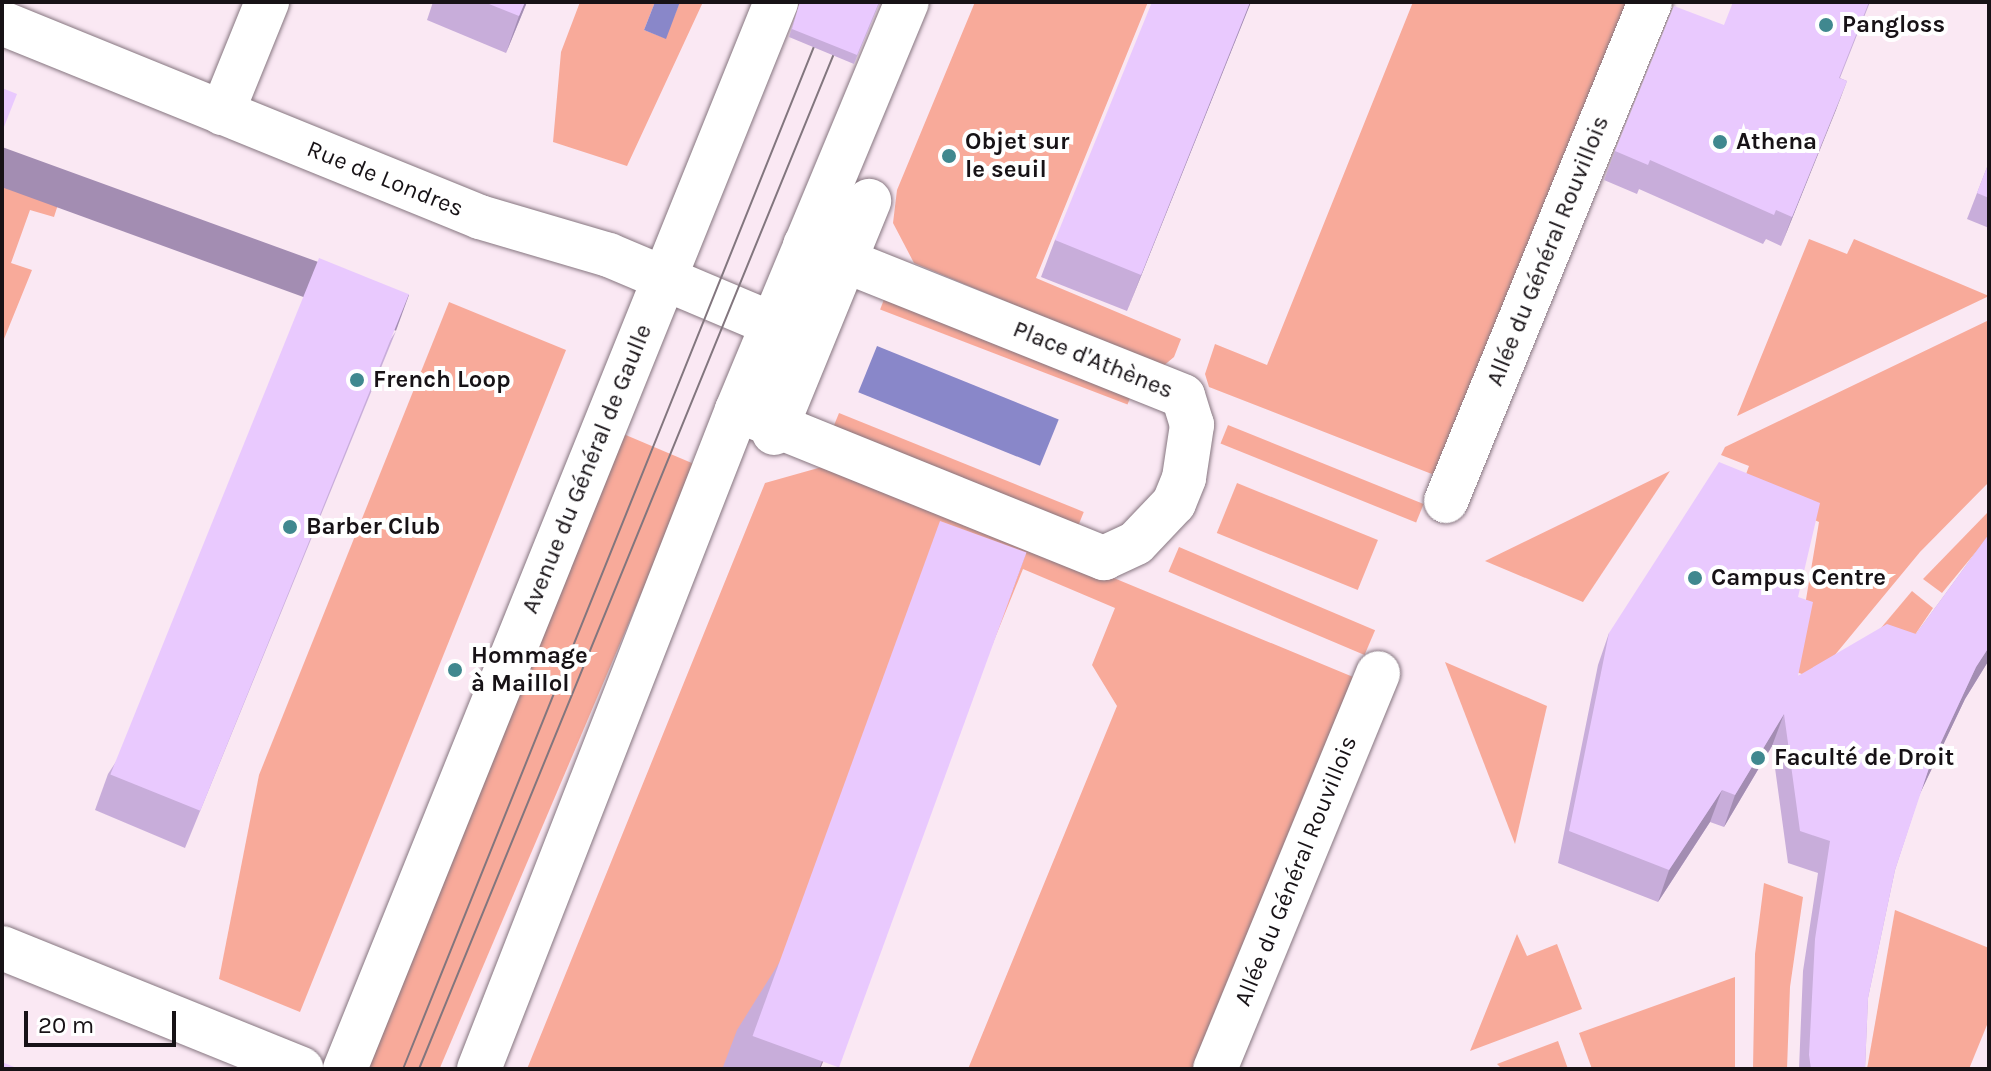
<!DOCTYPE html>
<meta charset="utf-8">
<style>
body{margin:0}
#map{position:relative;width:1991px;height:1071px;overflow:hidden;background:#fae8f3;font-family:Karla,sans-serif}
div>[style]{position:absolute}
.green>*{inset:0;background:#f8aa9a;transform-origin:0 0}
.water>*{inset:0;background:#8987c9;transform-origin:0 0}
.roads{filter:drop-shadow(0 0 2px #867680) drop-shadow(0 0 2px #867680)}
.minor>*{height:44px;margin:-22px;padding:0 22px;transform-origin:22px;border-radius:22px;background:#fff}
.tram>*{height:2px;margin:-1px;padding:0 1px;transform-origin:1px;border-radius:1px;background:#82767e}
.wall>*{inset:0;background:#c8adda}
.shaded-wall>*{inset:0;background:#a38db2;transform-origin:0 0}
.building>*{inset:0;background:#e9c9fe;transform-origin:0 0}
.dots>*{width:22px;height:22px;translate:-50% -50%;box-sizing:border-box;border:4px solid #fff;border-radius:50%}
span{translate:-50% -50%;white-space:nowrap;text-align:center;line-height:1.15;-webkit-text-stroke:8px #fff;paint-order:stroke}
.poi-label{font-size:24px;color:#171216;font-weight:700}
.left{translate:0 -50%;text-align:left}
.street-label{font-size:24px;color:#171216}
.frame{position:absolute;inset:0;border:4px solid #171216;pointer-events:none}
.scale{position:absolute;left:24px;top:1011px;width:152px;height:36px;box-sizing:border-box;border:4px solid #171216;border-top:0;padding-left:10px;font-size:24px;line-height:28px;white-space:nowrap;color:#171216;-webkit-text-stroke:6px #fff;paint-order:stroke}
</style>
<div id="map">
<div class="green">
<i style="clip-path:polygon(580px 2px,655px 2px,644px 30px,665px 38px,680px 2px,703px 2px,627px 166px,553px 142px,561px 52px)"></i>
<i style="clip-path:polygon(975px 2px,1148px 2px,1036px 278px,1181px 339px,1174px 357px,1162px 367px,914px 263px,893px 223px,897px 190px)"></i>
<i style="clip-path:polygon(1413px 2px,1633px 2px,1442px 478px,1209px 387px,1205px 374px,1215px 344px,1267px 365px)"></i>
<i style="clip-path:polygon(9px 170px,62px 192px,54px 217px,30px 210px,11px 263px,32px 270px,2px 344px,2px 188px)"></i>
<i style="clip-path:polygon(1809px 239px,1847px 254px,1854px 239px,1989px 296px,1737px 416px)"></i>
<i style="left:888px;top:289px;width:265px;height:22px;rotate:21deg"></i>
<i style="clip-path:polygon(449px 302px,566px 350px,300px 1012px,219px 979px,259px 775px)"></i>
<i style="clip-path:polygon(1989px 320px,1989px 482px,1920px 552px,1815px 679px,1794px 671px,1819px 522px,1741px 488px,1749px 466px,1721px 455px,1725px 447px)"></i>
<i style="left:839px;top:413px;width:264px;height:22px;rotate:22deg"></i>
<i style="left:1228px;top:425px;width:211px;height:20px;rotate:22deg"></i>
<i style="left:614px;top:430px;width:89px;height:688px;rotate:23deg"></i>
<i style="clip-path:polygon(836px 463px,1358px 679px,1200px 1069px,968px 1069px,1117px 706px,1092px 665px,1115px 608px,1023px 569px,820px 1069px,527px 1069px,765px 483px)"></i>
<i style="clip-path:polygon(1670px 471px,1583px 602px,1485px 561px)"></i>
<i style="left:1237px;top:483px;width:152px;height:54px;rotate:22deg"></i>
<i style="clip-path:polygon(1989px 511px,1989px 536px,1942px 593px,1923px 579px)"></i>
<i style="left:1179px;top:547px;width:213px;height:27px;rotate:23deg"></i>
<i style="clip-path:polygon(1912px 591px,1933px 608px,1896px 663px,1849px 666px)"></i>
<i style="clip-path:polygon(1445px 662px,1547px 706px,1515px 844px)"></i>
<i style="clip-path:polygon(1764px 883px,1803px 897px,1790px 987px,1787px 1069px,1753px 1069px,1755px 954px)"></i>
<i style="clip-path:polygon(1895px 910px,1989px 948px,1989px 1020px,1969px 1069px,1867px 1069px)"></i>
<i style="clip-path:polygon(1517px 934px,1527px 956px,1557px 944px,1582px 1009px,1470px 1051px)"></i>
<i style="clip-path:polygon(1735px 977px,1735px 1069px,1592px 1069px,1579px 1033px)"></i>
<i style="clip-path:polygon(1558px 1041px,1568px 1069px,1502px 1069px,1497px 1064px)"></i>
</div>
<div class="water">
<i style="clip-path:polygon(655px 2px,680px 2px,666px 39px,644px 30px)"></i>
<i style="left:877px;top:346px;width:196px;height:50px;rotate:22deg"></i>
</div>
<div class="roads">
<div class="minor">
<i style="left:2px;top:23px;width:516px;rotate:22.09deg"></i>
<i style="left:480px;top:217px;width:134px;rotate:16.4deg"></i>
<i style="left:609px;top:255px;width:177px;rotate:22.9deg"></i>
<i style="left:222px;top:113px;width:120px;rotate:-67.9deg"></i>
<i style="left:737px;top:410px;width:396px;rotate:22deg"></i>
<i style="left:1104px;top:558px;width:35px;rotate:-25deg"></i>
<i style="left:1136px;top:543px;width:55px;rotate:-46.5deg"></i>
<i style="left:1174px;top:503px;width:27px;rotate:-68deg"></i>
<i style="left:1184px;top:478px;width:54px;rotate:-81.4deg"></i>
<i style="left:1192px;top:425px;width:30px;rotate:-107deg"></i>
<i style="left:1183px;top:396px;width:407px;rotate:-158.2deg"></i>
<i style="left:774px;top:433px;width:251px;rotate:-67.7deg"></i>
<i style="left:1446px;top:501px;width:539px;rotate:-67.76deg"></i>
<i style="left:2px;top:948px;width:323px;rotate:22deg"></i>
<i style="left:345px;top:1069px;width:1151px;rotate:-68deg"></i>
<i style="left:479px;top:1069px;width:708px;rotate:-68.62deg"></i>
<i style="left:737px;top:410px;width:442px;rotate:-67.4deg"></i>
<i style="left:1215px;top:1069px;width:428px;rotate:-67.6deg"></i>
</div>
</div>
<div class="tram">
<i style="left:403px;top:1069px;width:1150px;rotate:-68.1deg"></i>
<i style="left:419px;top:1069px;width:1153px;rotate:-67.77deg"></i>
</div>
<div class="wall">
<i style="clip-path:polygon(433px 2px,527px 2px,506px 53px,427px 20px)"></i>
<i style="clip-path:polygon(800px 2px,880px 2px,854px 64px,789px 37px)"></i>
<i style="clip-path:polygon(1251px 2px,1127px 311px,1041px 277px,1055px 240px)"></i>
<i style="clip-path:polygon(1870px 2px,1840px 78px,1847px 81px,1781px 246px,1766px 239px,1763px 244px,1639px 189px,1637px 194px,1604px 180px,1615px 151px,1724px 25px)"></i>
<i style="clip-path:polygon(1989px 162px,1989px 228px,1967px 219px)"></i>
<i style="clip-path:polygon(396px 331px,185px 848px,95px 810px,108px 774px)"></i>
<i style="clip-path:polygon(1989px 534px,1989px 660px,1965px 699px,1920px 793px,1895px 870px,1868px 998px,1865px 1069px,1799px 1069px,1803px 971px,1818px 873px,1788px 863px,1772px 746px,1724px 827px,1710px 822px,1658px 902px,1558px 863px,1598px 665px,1609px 633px,1798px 597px,1798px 676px,1916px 634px)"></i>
<i style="clip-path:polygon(1013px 589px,820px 1069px,730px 1069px,723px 1067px,737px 1030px)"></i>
</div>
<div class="shaded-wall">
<i style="clip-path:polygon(525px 2px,527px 2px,506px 53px,519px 16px)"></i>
<i style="clip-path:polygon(1250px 2px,1251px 2px,1127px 311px,1141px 275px)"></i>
<i style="clip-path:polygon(1847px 81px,1836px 110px,1781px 246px,1792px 217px)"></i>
<i style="left:409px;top:295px;width:38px;height:558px;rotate:110deg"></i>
<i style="clip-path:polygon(1026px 553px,1013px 589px,820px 1069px,819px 1069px)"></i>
<i style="clip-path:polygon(1989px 647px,1989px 660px,1965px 699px,1917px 800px,1929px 768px,1976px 667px)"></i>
<i style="clip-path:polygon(1784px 714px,1772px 746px,1724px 827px,1735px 795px)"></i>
<i style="clip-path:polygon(1722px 790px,1710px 822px,1658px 902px,1669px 870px)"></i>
</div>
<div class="building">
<i style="clip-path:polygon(484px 2px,525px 2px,519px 16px)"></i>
<i style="clip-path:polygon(800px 2px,879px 2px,857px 55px,792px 29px)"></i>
<i style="clip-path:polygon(1152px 2px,1250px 2px,1141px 275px,1055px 240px)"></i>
<i style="clip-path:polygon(1733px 2px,1869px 2px,1839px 78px,1847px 81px,1792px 217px,1776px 210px,1774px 215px,1650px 160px,1648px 165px,1615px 151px,1674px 6px,1724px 25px)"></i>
<i style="clip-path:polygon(2px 88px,17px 94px,2px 132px)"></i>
<i style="clip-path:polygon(1989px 162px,1989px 198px,1977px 193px)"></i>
<i style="left:319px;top:258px;width:97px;height:557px;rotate:22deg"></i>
<i style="clip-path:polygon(1719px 462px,1820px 503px,1798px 597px,1813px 602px,1798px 676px,1887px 624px,1916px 634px,1989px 534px,1989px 647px,1976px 667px,1929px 768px,1895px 870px,1868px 998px,1865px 1069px,1811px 1069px,1809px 1055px,1815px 939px,1830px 841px,1800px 831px,1784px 714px,1735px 795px,1722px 790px,1669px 870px,1569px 831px,1609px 633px)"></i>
<i style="left:940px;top:521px;width:92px;height:548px;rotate:20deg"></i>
<i style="clip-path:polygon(2px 1062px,19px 1069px,2px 1069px)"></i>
</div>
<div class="dots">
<i style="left:1826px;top:25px;background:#40888f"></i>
<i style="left:1720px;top:142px;background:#40888f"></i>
<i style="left:949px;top:156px;background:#40888f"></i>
<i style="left:357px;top:380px;background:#40888f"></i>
<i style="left:290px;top:527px;background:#40888f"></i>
<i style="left:1695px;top:578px;background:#40888f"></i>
<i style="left:455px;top:670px;background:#40888f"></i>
<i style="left:1758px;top:758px;background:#40888f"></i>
</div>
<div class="poi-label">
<span class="left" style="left:1842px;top:25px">Pangloss</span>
<span class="left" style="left:965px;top:156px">Objet sur<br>le seuil</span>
<span class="left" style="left:1736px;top:142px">Athena</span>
<span class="left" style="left:373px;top:380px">French Loop</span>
<span class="left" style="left:306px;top:527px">Barber Club</span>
<span class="left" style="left:1711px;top:578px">Campus Centre</span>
<span class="left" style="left:471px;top:670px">Hommage<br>à Maillol</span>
<span class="left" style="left:1774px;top:758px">Faculté de Droit</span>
</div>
<div class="street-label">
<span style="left:385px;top:179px;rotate:22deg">Rue de Londres</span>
<span style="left:1548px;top:251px;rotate:-68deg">Allée du Général Rouvillois</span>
<span style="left:1093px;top:360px;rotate:22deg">Place d'Athènes</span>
<span style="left:587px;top:469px;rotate:-68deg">Avenue du Général de Gaulle</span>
<span style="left:1296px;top:871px;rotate:-68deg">Allée du Général Rouvillois</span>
</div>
<div class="frame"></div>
<div class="scale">20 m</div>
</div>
